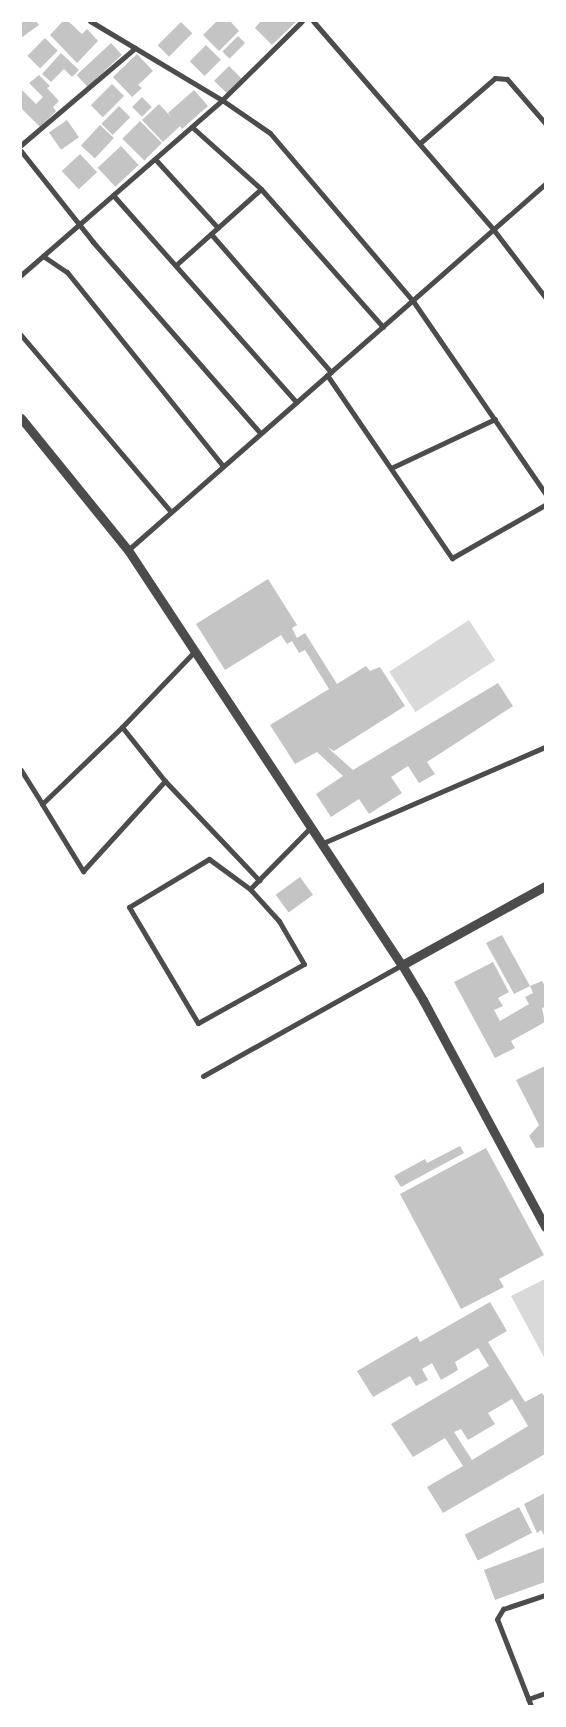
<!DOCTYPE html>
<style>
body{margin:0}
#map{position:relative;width:566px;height:1727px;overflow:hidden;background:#fff;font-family:Montserrat,sans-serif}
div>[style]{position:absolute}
.water>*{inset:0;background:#d9d9d9;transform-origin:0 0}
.building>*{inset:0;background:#c4c4c4;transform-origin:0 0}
.minor>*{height:5px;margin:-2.5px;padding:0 2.5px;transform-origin:2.5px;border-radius:2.5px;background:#4c4c4c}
.tertiary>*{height:9px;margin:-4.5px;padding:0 4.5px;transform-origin:4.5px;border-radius:4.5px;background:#4c4c4c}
span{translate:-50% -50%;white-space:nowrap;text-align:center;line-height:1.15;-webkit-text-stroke:5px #fff;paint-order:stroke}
.frame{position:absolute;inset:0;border:22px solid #fff;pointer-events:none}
</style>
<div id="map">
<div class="water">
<i style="left:469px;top:620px;width:48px;height:95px;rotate:57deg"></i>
<i style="clip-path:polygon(545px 1279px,545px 1359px,511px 1296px)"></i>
</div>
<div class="building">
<i style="clip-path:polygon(21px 21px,36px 21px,39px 25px,21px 38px)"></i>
<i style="clip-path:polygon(63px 21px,68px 21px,82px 34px,87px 29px,98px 41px,77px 63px,50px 35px)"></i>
<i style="clip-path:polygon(217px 21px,230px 21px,239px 31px,219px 51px,203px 35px)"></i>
<i style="clip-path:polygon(261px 21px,297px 21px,272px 45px,255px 28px)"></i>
<i style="left:181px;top:22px;width:16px;height:33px;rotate:45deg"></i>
<i style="left:238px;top:36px;width:10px;height:22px;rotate:45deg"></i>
<i style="left:45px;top:38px;width:18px;height:25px;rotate:45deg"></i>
<i style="left:111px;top:43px;width:16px;height:47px;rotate:47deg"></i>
<i style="left:206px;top:45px;width:21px;height:23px;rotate:45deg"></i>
<i style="clip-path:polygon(61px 53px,79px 70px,72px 77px,64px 69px,51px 82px,42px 74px)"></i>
<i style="clip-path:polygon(137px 54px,153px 71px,138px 85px,142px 88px,132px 97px,113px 77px)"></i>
<i style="left:229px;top:66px;width:18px;height:21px;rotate:45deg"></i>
<i style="clip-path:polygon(39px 75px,50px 86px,47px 88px,59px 101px,53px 107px,56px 111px,40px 127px,21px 108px,21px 89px,36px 104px,43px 97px,29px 83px)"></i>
<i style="left:112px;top:84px;width:17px;height:30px;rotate:45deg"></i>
<i style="clip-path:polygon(194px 90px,208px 106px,182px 129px,180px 126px,163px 142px,142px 120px,159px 104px,172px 118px,168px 113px)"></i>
<i style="left:142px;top:97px;width:14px;height:14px;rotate:45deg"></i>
<i style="left:119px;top:106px;width:16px;height:25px;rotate:45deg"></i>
<i style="left:67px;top:120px;width:21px;height:22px;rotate:55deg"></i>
<i style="left:140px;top:121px;width:31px;height:25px;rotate:45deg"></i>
<i style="left:100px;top:125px;width:19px;height:28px;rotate:43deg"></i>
<i style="left:121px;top:146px;width:26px;height:32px;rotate:47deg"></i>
<i style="left:80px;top:154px;width:25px;height:25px;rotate:47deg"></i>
<i style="clip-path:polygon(268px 579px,297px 625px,292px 628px,297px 638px,305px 633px,337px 684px,366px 666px,370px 671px,380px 667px,405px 706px,334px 751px,327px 747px,353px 770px,498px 683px,513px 706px,427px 762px,435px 774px,419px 783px,408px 766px,391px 777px,402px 793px,369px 814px,359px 799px,331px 817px,316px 794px,343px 776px,317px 752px,295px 764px,270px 725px,329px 689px,305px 650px,299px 653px,292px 641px,287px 644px,281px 635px,225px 670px,196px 624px)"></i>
<i style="left:300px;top:877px;width:22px;height:30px;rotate:54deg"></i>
<i style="clip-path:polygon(502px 935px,530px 986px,542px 981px,545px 986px,545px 1007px,542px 1008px,545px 1022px,511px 1041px,515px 1048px,495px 1058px,454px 982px,493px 962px,509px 992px,498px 998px,503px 1006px,494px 1010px,500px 1021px,529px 1004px,525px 997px,533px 993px,530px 986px,514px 994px,486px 943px)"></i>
<i style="clip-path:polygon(545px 1066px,545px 1147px,536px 1148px,529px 1136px,539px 1125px,516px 1080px)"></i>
<i style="clip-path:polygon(460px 1146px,464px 1153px,401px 1187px,394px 1176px,425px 1159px,427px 1163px)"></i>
<i style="clip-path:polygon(486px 1148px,544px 1255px,499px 1279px,504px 1287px,461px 1309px,400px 1194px)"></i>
<i style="clip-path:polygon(evenodd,490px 1302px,507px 1331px,488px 1342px,525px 1402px,542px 1393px,545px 1397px,545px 1454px,443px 1513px,427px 1487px,463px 1466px,445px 1438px,413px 1457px,391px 1424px,489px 1366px,478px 1348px,455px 1362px,458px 1370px,441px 1380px,432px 1363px,422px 1369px,428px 1380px,416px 1386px,410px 1376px,373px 1397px,357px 1371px,417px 1336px,420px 1342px,490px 1302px,512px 1399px,528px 1426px,472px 1460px,454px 1432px,461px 1429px,468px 1440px,495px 1424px,488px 1413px,512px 1399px)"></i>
<i style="clip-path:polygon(545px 1493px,545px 1537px,541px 1530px,537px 1533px,524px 1504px)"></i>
<i style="left:519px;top:1507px;width:29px;height:61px;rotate:63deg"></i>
<i style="clip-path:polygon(545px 1547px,545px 1582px,495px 1600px,484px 1570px)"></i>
</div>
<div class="minor">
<i style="left:90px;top:21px;width:154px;rotate:30.9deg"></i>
<i style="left:222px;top:100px;width:58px;rotate:34.5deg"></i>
<i style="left:270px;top:133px;width:221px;rotate:49.6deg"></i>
<i style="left:413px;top:301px;width:233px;rotate:55.5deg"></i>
<i style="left:313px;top:21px;width:275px;rotate:49.1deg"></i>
<i style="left:493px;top:229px;width:86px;rotate:52.6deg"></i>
<i style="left:192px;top:127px;width:93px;rotate:41.9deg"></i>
<i style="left:261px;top:189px;width:184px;rotate:48.5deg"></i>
<i style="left:420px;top:143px;width:99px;rotate:-40.9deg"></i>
<i style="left:495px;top:78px;width:12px;rotate:5deg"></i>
<i style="left:507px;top:79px;width:58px;rotate:49.2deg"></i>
<i style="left:21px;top:145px;width:150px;rotate:-40.4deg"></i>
<i style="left:21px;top:151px;width:116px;rotate:51.6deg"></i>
<i style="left:93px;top:242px;width:254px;rotate:48.8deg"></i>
<i style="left:155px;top:159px;width:93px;rotate:47.6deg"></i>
<i style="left:113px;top:195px;width:276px;rotate:48.5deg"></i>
<i style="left:211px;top:234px;width:183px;rotate:49deg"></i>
<i style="left:43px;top:256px;width:29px;rotate:34deg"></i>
<i style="left:67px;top:272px;width:249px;rotate:51.2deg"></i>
<i style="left:176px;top:265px;width:114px;rotate:-41.8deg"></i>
<i style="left:21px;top:275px;width:267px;rotate:-41deg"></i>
<i style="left:222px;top:100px;width:112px;rotate:-44.6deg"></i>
<i style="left:21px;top:335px;width:232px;rotate:49.7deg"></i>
<i style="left:327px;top:375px;width:222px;rotate:55.7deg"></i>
<i style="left:452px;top:558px;width:107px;rotate:-29.7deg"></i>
<i style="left:391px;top:468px;width:115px;rotate:-25.2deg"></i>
<i style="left:128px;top:550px;width:555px;rotate:-41.27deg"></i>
<i style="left:122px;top:727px;width:69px;rotate:51.5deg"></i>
<i style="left:165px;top:781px;width:137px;rotate:46.5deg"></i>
<i style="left:21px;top:770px;width:40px;rotate:58deg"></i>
<i style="left:42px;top:804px;width:111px;rotate:-43.9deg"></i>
<i style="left:122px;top:727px;width:105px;rotate:-46.2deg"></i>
<i style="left:42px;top:804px;width:79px;rotate:58.5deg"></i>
<i style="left:83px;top:871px;width:122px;rotate:-47.7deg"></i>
<i style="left:323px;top:843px;width:242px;rotate:-23.4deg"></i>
<i style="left:250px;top:889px;width:51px;rotate:-143.8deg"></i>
<i style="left:209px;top:859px;width:93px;rotate:149deg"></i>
<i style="left:129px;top:907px;width:135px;rotate:59.3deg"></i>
<i style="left:198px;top:1023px;width:121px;rotate:-29.1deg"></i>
<i style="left:304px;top:964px;width:50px;rotate:-120.2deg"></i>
<i style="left:279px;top:921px;width:43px;rotate:-132.2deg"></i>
<i style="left:250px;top:889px;width:87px;rotate:-45.5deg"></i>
<i style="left:203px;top:1076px;width:228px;rotate:-29.2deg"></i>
<i style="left:528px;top:1699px;width:18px;rotate:-19deg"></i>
<i style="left:531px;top:1706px;width:93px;rotate:-111.3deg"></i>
<i style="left:497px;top:1619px;width:12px;rotate:-59deg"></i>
<i style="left:503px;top:1609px;width:44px;rotate:-18.4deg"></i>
</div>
<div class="tertiary">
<i style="left:21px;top:418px;width:170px;rotate:51deg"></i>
<i style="left:128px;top:550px;width:497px;rotate:56.6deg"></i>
<i style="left:402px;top:965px;width:41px;rotate:59deg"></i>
<i style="left:423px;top:1000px;width:258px;rotate:61.7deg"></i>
<i style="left:402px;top:965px;width:163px;rotate:-28.9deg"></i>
</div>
<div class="frame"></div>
</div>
